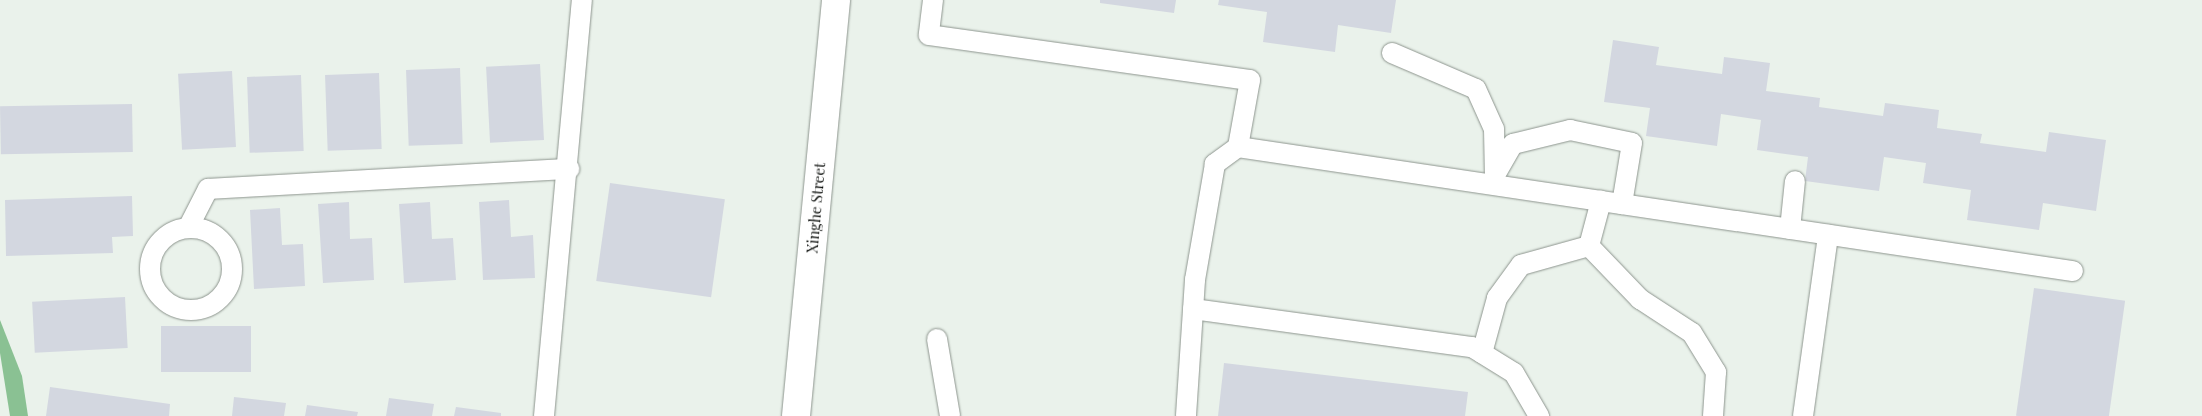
<!DOCTYPE html>
<style>
body{margin:0}
#map{position:relative;width:2202px;height:416px;overflow:hidden;background:#eaf2eb;font-family:"Playfair Display",serif}
div>[style]{position:absolute}
.water>*{inset:0;background:#8ac193}
.building>*{inset:0;background:#d3d7e0;transform-origin:0 0}
.roads{filter:drop-shadow(0 0 1px #8d958e) drop-shadow(0 0 1px #8d958e)}
.lane>*{height:20px;margin:-10px;padding:0 10px;transform-origin:10px;border-radius:10px;background:#fff}
.lane>.ring{margin:-10px;padding:0;box-sizing:content-box;background:none;border:20px solid #fff;border-radius:50%}
.secondary>*{height:28px;margin:-14px;padding:0 14px;transform-origin:14px;border-radius:14px;background:#fff}
span{translate:-50% -50%;white-space:nowrap;text-align:center;line-height:1.15;-webkit-text-stroke:5px #fff;paint-order:stroke}
.street-label{font-size:15px;color:#0a0d0a}
</style>
<div id="map">
<div class="water">
<i style="clip-path:polygon(0 320px,22px 376px,28px 416px,10px 416px,0 353px)"></i>
</div>
<div class="building">
<i style="clip-path:polygon(1100px 0,1176px 0,1174px 13px,1100px 3px)"></i>
<i style="clip-path:polygon(1219px 0,1396px 0,1391px 33px,1338px 25px,1335px 52px,1263px 42px,1267px 12px,1218px 5px)"></i>
<i style="clip-path:polygon(1613px 40px,1659px 47px,1656px 65px,1722px 74px,1724px 57px,1770px 63px,1766px 91px,1820px 98px,1819px 107px,1883px 116px,1885px 103px,1939px 110px,1937px 128px,1982px 134px,1980px 143px,2046px 152px,2049px 132px,2106px 140px,2096px 211px,2043px 203px,2039px 230px,1967px 220px,1971px 190px,1923px 183px,1926px 163px,1884px 157px,1879px 191px,1805px 181px,1808px 157px,1757px 150px,1761px 120px,1721px 114px,1717px 146px,1646px 136px,1650px 108px,1604px 102px)"></i>
<i style="left:540px;top:64px;width:76px;height:54px;rotate:87deg"></i>
<i style="left:460px;top:68px;width:76px;height:54px;rotate:88deg"></i>
<i style="left:232px;top:71px;width:76px;height:54px;rotate:87deg"></i>
<i style="left:379px;top:73px;width:76px;height:54px;rotate:88deg"></i>
<i style="left:301px;top:75px;width:76px;height:54px;rotate:88deg"></i>
<i style="left:132px;top:104px;width:48px;height:132px;rotate:89deg"></i>
<i style="left:610px;top:183px;width:116px;height:99px;rotate:8deg"></i>
<i style="clip-path:polygon(132px 196px,133px 236px,112px 237px,113px 253px,6px 256px,5px 200px)"></i>
<i style="clip-path:polygon(509px 200px,511px 237px,533px 235px,535px 278px,483px 280px,479px 202px)"></i>
<i style="clip-path:polygon(349px 202px,350px 239px,372px 238px,374px 280px,323px 283px,318px 204px)"></i>
<i style="clip-path:polygon(430px 202px,432px 239px,453px 238px,456px 280px,404px 283px,399px 204px)"></i>
<i style="clip-path:polygon(280px 208px,282px 245px,303px 244px,305px 286px,254px 289px,250px 210px)"></i>
<i style="left:2034px;top:288px;width:92px;height:129px;rotate:8deg"></i>
<i style="left:125px;top:297px;width:51px;height:93px;rotate:87deg"></i>
<i style="left:161px;top:326px;width:90px;height:46px"></i>
<i style="clip-path:polygon(1224px 363px,1468px 392px,1465px 416px,1218px 416px)"></i>
<i style="clip-path:polygon(50px 387px,170px 404px,169px 416px,46px 416px)"></i>
<i style="clip-path:polygon(234px 397px,286px 403px,284px 416px,232px 416px)"></i>
<i style="clip-path:polygon(389px 398px,434px 404px,432px 416px,386px 416px)"></i>
<i style="clip-path:polygon(307px 405px,358px 412px,357px 416px,305px 416px)"></i>
<i style="clip-path:polygon(456px 407px,501px 413px,501px 416px,454px 416px)"></i>
</div>
<div class="roads">
<div class="lane">
<i style="left:933px;top:0;width:35px;rotate:97deg"></i>
<i style="left:929px;top:35px;width:324px;rotate:8deg"></i>
<i style="left:1250px;top:80px;width:68px;rotate:100.2deg"></i>
<i style="left:1238px;top:147px;width:29px;rotate:144deg"></i>
<i style="left:1215px;top:164px;width:118px;rotate:99.8deg"></i>
<i style="left:1195px;top:280px;width:136px;rotate:93.8deg"></i>
<i style="left:1392px;top:53px;width:91px;rotate:23.2deg"></i>
<i style="left:1476px;top:89px;width:44px;rotate:65.8deg"></i>
<i style="left:1494px;top:129px;width:46px;rotate:88.8deg"></i>
<i style="left:1238px;top:147px;width:844px;rotate:8.45deg"></i>
<i style="left:1495px;top:175px;width:36px;rotate:-60deg"></i>
<i style="left:1513px;top:144px;width:59px;rotate:-13.8deg"></i>
<i style="left:1570px;top:130px;width:63px;rotate:11.8deg"></i>
<i style="left:1632px;top:143px;width:62px;rotate:99.3deg"></i>
<i style="left:188px;top:228px;width:44px;rotate:-62.9deg"></i>
<i style="left:208px;top:189px;width:362px;rotate:-3.2deg"></i>
<i class="ring" style="left:150px;top:228px;width:62px;height:62px"></i>
<i style="left:1790px;top:229px;width:48px;rotate:-84.1deg"></i>
<i style="left:1589px;top:246px;width:74px;rotate:46.1deg"></i>
<i style="left:1640px;top:299px;width:62px;rotate:33.2deg"></i>
<i style="left:1692px;top:333px;width:46px;rotate:58.4deg"></i>
<i style="left:1716px;top:372px;width:44px;rotate:93.9deg"></i>
<i style="left:1193px;top:309px;width:282px;rotate:7.8deg"></i>
<i style="left:1472px;top:347px;width:49px;rotate:31.8deg"></i>
<i style="left:1514px;top:373px;width:50px;rotate:59.8deg"></i>
<i style="left:937px;top:339px;width:78px;rotate:80.4deg"></i>
<i style="left:1482px;top:353px;width:57px;rotate:-74.7deg"></i>
<i style="left:1497px;top:298px;width:41px;rotate:-54deg"></i>
<i style="left:1521px;top:265px;width:71px;rotate:-15.6deg"></i>
<i style="left:1589px;top:246px;width:47px;rotate:-75.1deg"></i>
<i style="left:544px;top:416px;width:418px;rotate:-84.8deg"></i>
<i style="left:1803px;top:416px;width:183px;rotate:-82.1deg"></i>
</div>
<div class="secondary">
<i style="left:796px;top:416px;width:418px;rotate:-84.5deg"></i>
</div>
</div>
<div class="street-label">
<span style="left:816px;top:208px;rotate:-85deg">Xinghe Street</span>
</div>
</div>
